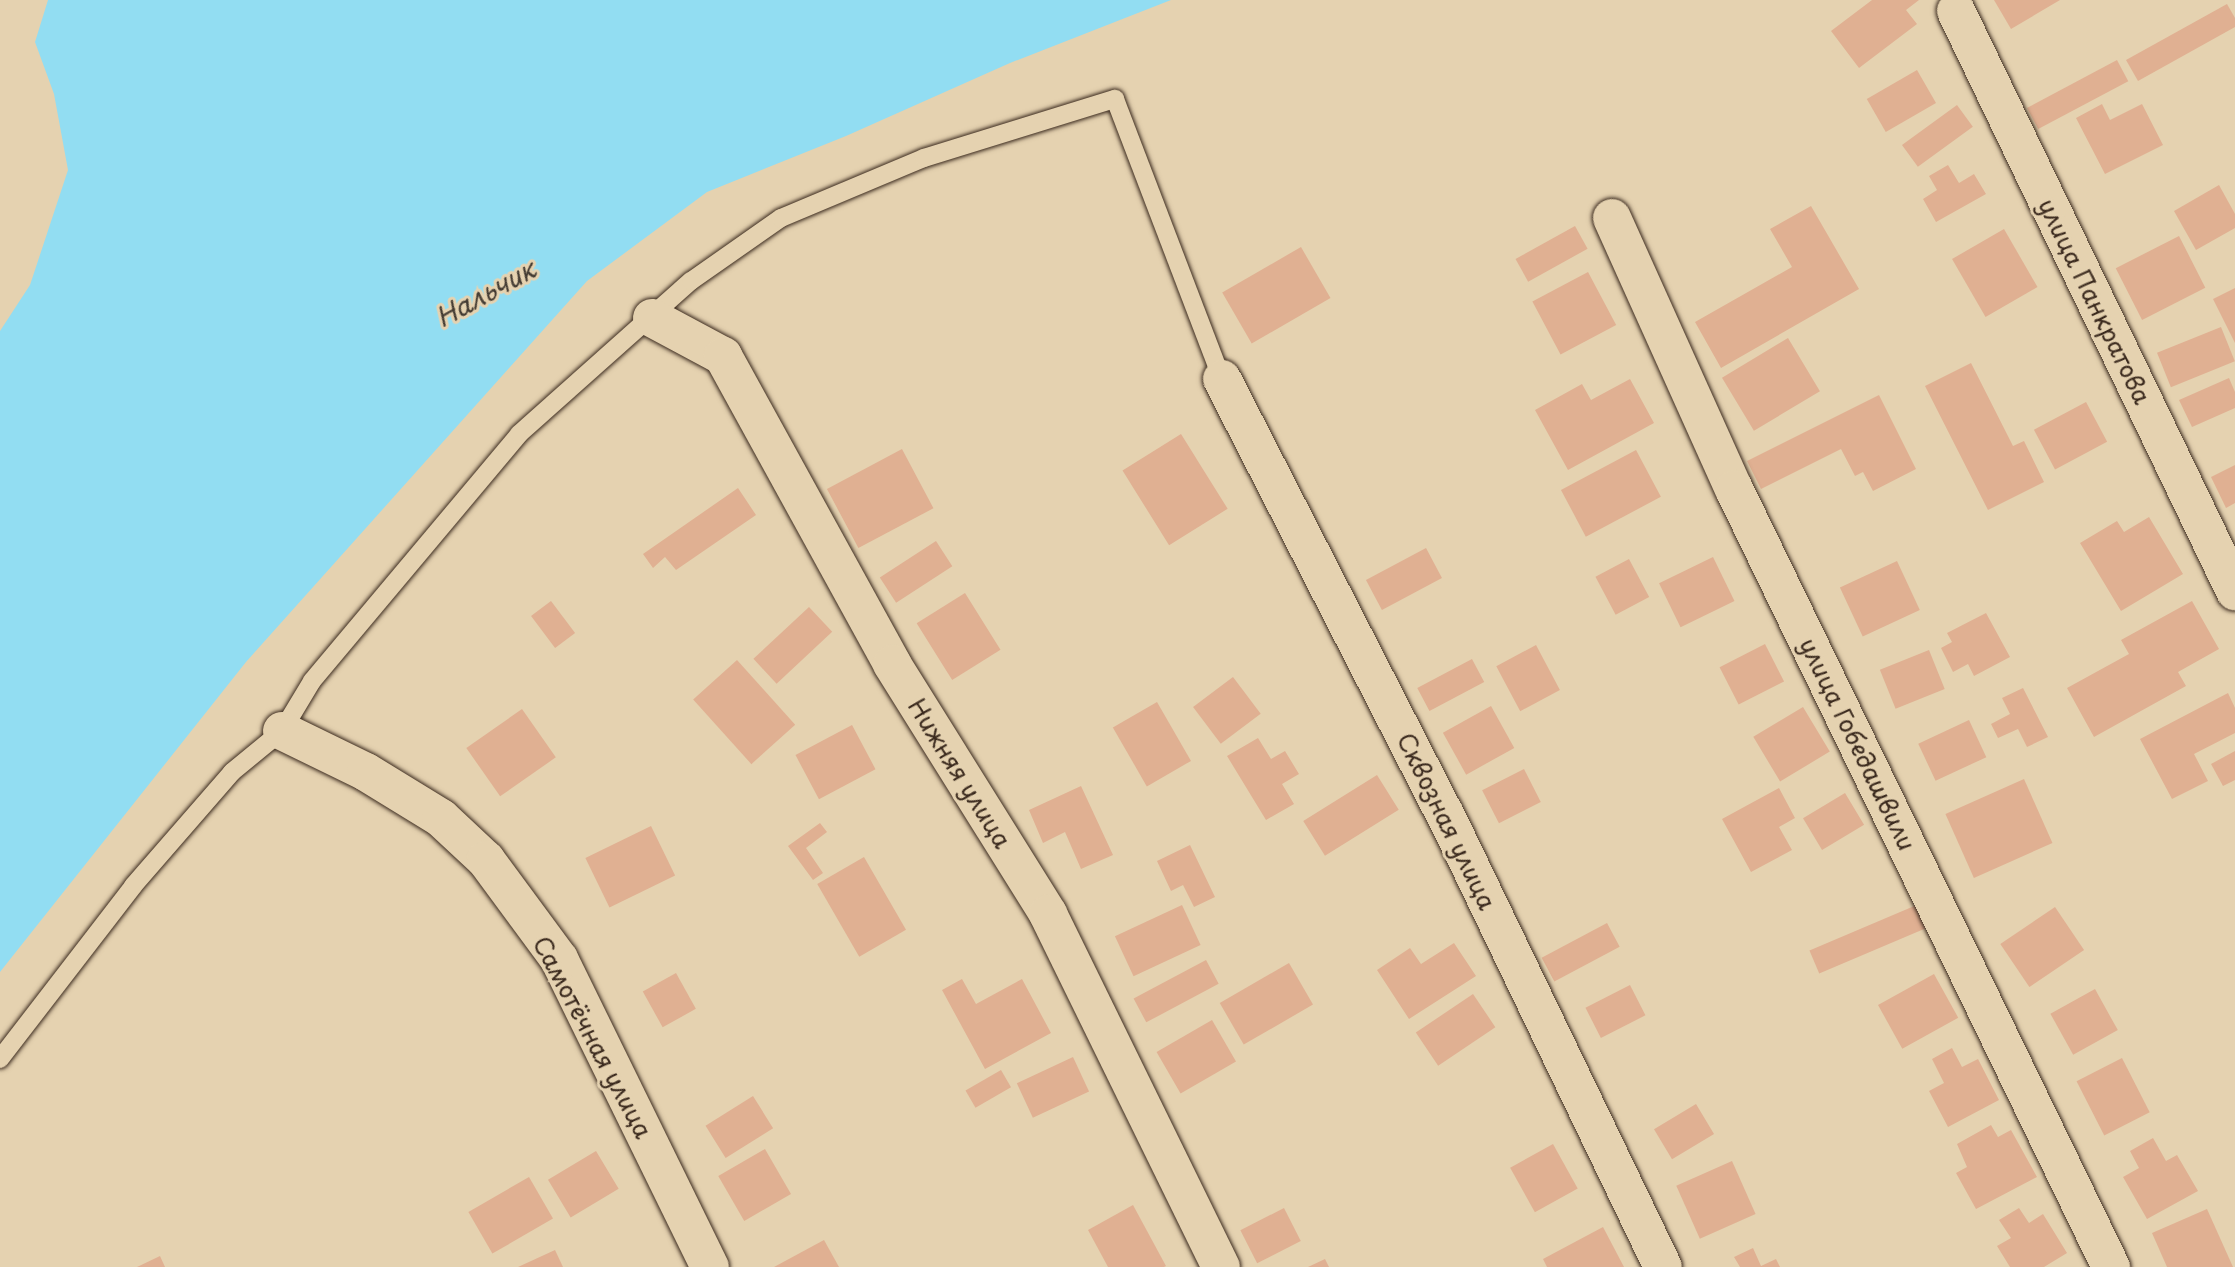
<!DOCTYPE html>
<meta charset="utf-8">
<style>
body{margin:0}
#map{position:relative;width:2235px;height:1267px;overflow:hidden;background:#e5d2b0;font-family:"Playpen Sans",sans-serif}
div>[style]{position:absolute}
.water>*{inset:0;background:#92ddf2}
.building>*{inset:0;background:#e0b092;transform-origin:0 0}
.roads{filter:drop-shadow(0 0 2px #3b2a1e) drop-shadow(0 0 2px #3b2a1e)}
.lane>*{height:18px;margin:-9px;padding:0 9px;transform-origin:9px;border-radius:9px;background:#e5d2b0}
.street>*{height:38px;margin:-19px;padding:0 19px;transform-origin:19px;border-radius:19px;background:#e5d2b0}
span{translate:-50% -50%;white-space:nowrap;text-align:center;line-height:1.15;-webkit-text-stroke:6px #e5d2b0;paint-order:stroke}
.street-label{font-size:24px;color:#3b2a1e}
.water-label{font-size:26px;color:#443c33;font-style:italic}
</style>
<div id="map">
<div class="water">
<i style="clip-path:polygon(48px 0,1171px 0,1010px 63px,846px 136px,707px 192px,587px 281px,246px 662px,0 972px,0 331px,30px 285px,68px 170px,54px 94px,35px 42px)"></i>
</div>
<div class="building">
<i style="clip-path:polygon(1872px 0,1919px 0,1906px 10px,1917px 24px,1859px 68px,1831px 31px)"></i>
<i style="clip-path:polygon(1994px 0,2060px 0,2011px 29px)"></i>
<i style="clip-path:polygon(2227px 4px,2235px 18px,2235px 27px,2138px 81px,2126px 60px)"></i>
<i style="left:2117px;top:60px;width:24px;height:102px;rotate:62deg"></i>
<i style="left:1917px;top:70px;width:38px;height:58px;rotate:60deg"></i>
<i style="clip-path:polygon(2102px 104px,2110px 120px,2142px 104px,2163px 145px,2105px 174px,2076px 118px)"></i>
<i style="left:1957px;top:105px;width:27px;height:68px;rotate:54deg"></i>
<i style="clip-path:polygon(1948px 165px,1959px 183px,1974px 174px,1986px 194px,1936px 222px,1923px 199px,1937px 190px,1929px 176px)"></i>
<i style="clip-path:polygon(2219px 185px,2235px 214px,2235px 228px,2196px 250px,2174px 211px)"></i>
<i style="clip-path:polygon(1811px 206px,1859px 289px,1721px 368px,1695px 322px,1792px 267px,1770px 229px)"></i>
<i style="left:1575px;top:226px;width:26px;height:68px;rotate:61deg"></i>
<i style="left:2004px;top:229px;width:67px;height:60px;rotate:60deg"></i>
<i style="left:2179px;top:236px;width:58px;height:71px;rotate:63deg"></i>
<i style="left:1301px;top:247px;width:59px;height:91px;rotate:60deg"></i>
<i style="left:1588px;top:272px;width:60px;height:63px;rotate:62deg"></i>
<i style="clip-path:polygon(2235px 288px,2235px 343px,2213px 299px)"></i>
<i style="left:2221px;top:327px;width:37px;height:69px;rotate:68deg"></i>
<i style="left:1788px;top:338px;width:62px;height:77px;rotate:59deg"></i>
<i style="clip-path:polygon(1971px 363px,2013px 446px,2024px 441px,2044px 482px,1988px 510px,1925px 386px)"></i>
<i style="clip-path:polygon(2229px 378px,2235px 392px,2235px 408px,2192px 427px,2179px 400px)"></i>
<i style="clip-path:polygon(1630px 379px,1654px 423px,1568px 470px,1535px 410px,1582px 384px,1591px 400px)"></i>
<i style="clip-path:polygon(1879px 395px,1916px 469px,1873px 491px,1863px 472px,1855px 476px,1841px 449px,1761px 489px,1747px 461px)"></i>
<i style="left:2086px;top:402px;width:45px;height:59px;rotate:62deg"></i>
<i style="left:1181px;top:434px;width:88px;height:69px;rotate:58deg"></i>
<i style="left:902px;top:449px;width:67px;height:85px;rotate:62deg"></i>
<i style="left:1636px;top:450px;width:53px;height:85px;rotate:62deg"></i>
<i style="clip-path:polygon(2235px 465px,2235px 503px,2226px 508px,2211px 477px)"></i>
<i style="clip-path:polygon(738px 488px,756px 515px,676px 570px,665px 557px,653px 568px,643px 554px)"></i>
<i style="clip-path:polygon(2149px 517px,2183px 574px,2121px 611px,2080px 543px,2117px 521px,2124px 532px)"></i>
<i style="left:936px;top:541px;width:30px;height:67px;rotate:57deg"></i>
<i style="left:1426px;top:548px;width:34px;height:68px;rotate:62deg"></i>
<i style="left:1713px;top:557px;width:49px;height:60px;rotate:64deg"></i>
<i style="left:1629px;top:559px;width:43px;height:38px;rotate:62deg"></i>
<i style="left:1897px;top:561px;width:54px;height:63px;rotate:65deg"></i>
<i style="left:965px;top:593px;width:67px;height:57px;rotate:58deg"></i>
<i style="left:551px;top:601px;width:40px;height:25px;rotate:53deg"></i>
<i style="clip-path:polygon(2192px 601px,2219px 649px,2178px 672px,2186px 686px,2094px 737px,2067px 688px,2129px 654px,2121px 640px)"></i>
<i style="left:809px;top:607px;width:34px;height:76px;rotate:47deg"></i>
<i style="clip-path:polygon(1986px 613px,2010px 657px,1974px 676px,1968px 664px,1953px 672px,1941px 648px,1952px 642px,1947px 633px)"></i>
<i style="left:1765px;top:644px;width:42px;height:51px;rotate:63deg"></i>
<i style="left:1536px;top:645px;width:51px;height:45px;rotate:62deg"></i>
<i style="left:1929px;top:650px;width:42px;height:53px;rotate:68deg"></i>
<i style="left:1472px;top:659px;width:26px;height:62px;rotate:62deg"></i>
<i style="left:737px;top:660px;width:87px;height:59px;rotate:48deg"></i>
<i style="left:1233px;top:677px;width:46px;height:50px;rotate:53deg"></i>
<i style="clip-path:polygon(2023px 688px,2048px 737px,2027px 747px,2018px 729px,1998px 738px,1991px 724px,2010px 714px,2002px 698px)"></i>
<i style="clip-path:polygon(2228px 693px,2235px 708px,2235px 733px,2194px 754px,2208px 781px,2172px 799px,2140px 739px)"></i>
<i style="left:1157px;top:702px;width:68px;height:51px;rotate:60deg"></i>
<i style="left:1491px;top:706px;width:48px;height:55px;rotate:61deg"></i>
<i style="left:1803px;top:707px;width:52px;height:58px;rotate:59deg"></i>
<i style="left:522px;top:709px;width:59px;height:68px;rotate:55deg"></i>
<i style="left:1969px;top:720px;width:41px;height:56px;rotate:65deg"></i>
<i style="left:852px;top:725px;width:50px;height:64px;rotate:62deg"></i>
<i style="clip-path:polygon(1258px 738px,1271px 759px,1285px 751px,1299px 774px,1282px 784px,1294px 804px,1266px 820px,1227px 756px)"></i>
<i style="clip-path:polygon(2235px 751px,2235px 780px,2223px 786px,2211px 764px)"></i>
<i style="left:1524px;top:769px;width:37px;height:47px;rotate:63deg"></i>
<i style="left:1377px;top:775px;width:41px;height:87px;rotate:58deg"></i>
<i style="left:2024px;top:779px;width:70px;height:86px;rotate:66deg"></i>
<i style="clip-path:polygon(1081px 786px,1113px 855px,1081px 869px,1065px 832px,1043px 843px,1029px 810px)"></i>
<i style="clip-path:polygon(1779px 788px,1795px 818px,1779px 827px,1792px 850px,1751px 872px,1722px 819px)"></i>
<i style="left:1845px;top:793px;width:37px;height:49px;rotate:59deg"></i>
<i style="clip-path:polygon(820px 823px,827px 832px,806px 848px,823px 873px,813px 880px,788px 846px)"></i>
<i style="left:651px;top:826px;width:55px;height:73px;rotate:64deg"></i>
<i style="clip-path:polygon(1190px 845px,1215px 897px,1194px 907px,1183px 885px,1171px 891px,1157px 861px)"></i>
<i style="left:864px;top:857px;width:84px;height:54px;rotate:60deg"></i>
<i style="left:1919px;top:904px;width:25px;height:119px;rotate:67deg"></i>
<i style="left:1182px;top:905px;width:44px;height:74px;rotate:65deg"></i>
<i style="left:2055px;top:907px;width:52px;height:66px;rotate:56deg"></i>
<i style="left:1607px;top:923px;width:27px;height:74px;rotate:62deg"></i>
<i style="clip-path:polygon(1454px 943px,1476px 976px,1409px 1019px,1377px 970px,1410px 948px,1421px 964px)"></i>
<i style="left:1206px;top:960px;width:27px;height:82px;rotate:62deg"></i>
<i style="left:1289px;top:963px;width:48px;height:80px;rotate:60deg"></i>
<i style="left:676px;top:973px;width:41px;height:38px;rotate:61deg"></i>
<i style="left:1934px;top:974px;width:50px;height:64px;rotate:61deg"></i>
<i style="clip-path:polygon(962px 979px,976px 1004px,1022px 979px,1051px 1033px,985px 1069px,942px 990px)"></i>
<i style="left:1630px;top:985px;width:34px;height:50px;rotate:63deg"></i>
<i style="left:2095px;top:989px;width:47px;height:51px;rotate:61deg"></i>
<i style="left:1473px;top:994px;width:40px;height:69px;rotate:56deg"></i>
<i style="left:1212px;top:1020px;width:48px;height:64px;rotate:60deg"></i>
<i style="clip-path:polygon(1952px 1048px,1962px 1067px,1978px 1059px,1999px 1100px,1948px 1127px,1929px 1091px,1944px 1083px,1932px 1059px)"></i>
<i style="left:1073px;top:1057px;width:38px;height:62px;rotate:65deg"></i>
<i style="left:2122px;top:1058px;width:61px;height:51px;rotate:63deg"></i>
<i style="left:1001px;top:1070px;width:20px;height:41px;rotate:60deg"></i>
<i style="left:753px;top:1096px;width:38px;height:56px;rotate:58deg"></i>
<i style="left:1696px;top:1104px;width:35px;height:49px;rotate:59deg"></i>
<i style="clip-path:polygon(1991px 1125px,1998px 1137px,2011px 1130px,2037px 1177px,1976px 1209px,1956px 1173px,1967px 1167px,1957px 1144px)"></i>
<i style="clip-path:polygon(2153px 1138px,2166px 1161px,2177px 1155px,2198px 1191px,2147px 1219px,2123px 1177px,2139px 1168px,2130px 1151px)"></i>
<i style="left:1553px;top:1144px;width:51px;height:49px;rotate:61deg"></i>
<i style="left:765px;top:1149px;width:52px;height:54px;rotate:60deg"></i>
<i style="left:596px;top:1151px;width:44px;height:56px;rotate:59deg"></i>
<i style="left:1732px;top:1161px;width:58px;height:61px;rotate:66deg"></i>
<i style="left:529px;top:1177px;width:48px;height:70px;rotate:60deg"></i>
<i style="clip-path:polygon(1133px 1205px,1166px 1266px,1164px 1267px,1108px 1267px,1088px 1230px)"></i>
<i style="left:1284px;top:1208px;width:37px;height:49px;rotate:63deg"></i>
<i style="clip-path:polygon(2019px 1208px,2029px 1223px,2043px 1214px,2067px 1253px,2044px 1267px,2010px 1267px,1997px 1246px,2011px 1238px,1999px 1220px)"></i>
<i style="clip-path:polygon(2207px 1209px,2233px 1267px,2167px 1267px,2152px 1233px)"></i>
<i style="clip-path:polygon(1603px 1227px,1624px 1267px,1547px 1267px,1543px 1259px)"></i>
<i style="clip-path:polygon(824px 1240px,839px 1267px,774px 1267px)"></i>
<i style="clip-path:polygon(1753px 1248px,1761px 1266px,1776px 1259px,1780px 1267px,1740px 1267px,1734px 1257px)"></i>
<i style="clip-path:polygon(555px 1250px,563px 1267px,518px 1267px)"></i>
<i style="clip-path:polygon(160px 1256px,165px 1267px,137px 1267px)"></i>
<i style="clip-path:polygon(1325px 1259px,1329px 1267px,1308px 1267px)"></i>
</div>
<div class="roads">
<div class="lane">
<i style="left:0;top:1059px;width:218px;rotate:-52.4deg"></i>
<i style="left:133px;top:886px;width:151px;rotate:-49deg"></i>
<i style="left:232px;top:772px;width:65px;rotate:-39.4deg"></i>
<i style="left:282px;top:731px;width:58px;rotate:-59deg"></i>
<i style="left:312px;top:681px;width:322px;rotate:-50deg"></i>
<i style="left:519px;top:434px;width:230px;rotate:-41.7deg"></i>
<i style="left:691px;top:281px;width:110px;rotate:-35deg"></i>
<i style="left:781px;top:218px;width:155px;rotate:-22.8deg"></i>
<i style="left:924px;top:158px;width:200px;rotate:-17.2deg"></i>
<i style="left:1115px;top:99px;width:300px;rotate:69.1deg"></i>
</div>
<div class="street">
<i style="left:1956px;top:11px;width:644px;rotate:64.31deg"></i>
<i style="left:1612px;top:218px;width:297px;rotate:65.8deg"></i>
<i style="left:1734px;top:489px;width:865px;rotate:64.15deg"></i>
<i style="left:652px;top:318px;width:81px;rotate:28.2deg"></i>
<i style="left:723px;top:356px;width:351px;rotate:61.2deg"></i>
<i style="left:892px;top:664px;width:295px;rotate:58deg"></i>
<i style="left:1048px;top:914px;width:393px;rotate:63.9deg"></i>
<i style="left:1222px;top:379px;width:491px;rotate:62.9deg"></i>
<i style="left:1446px;top:816px;width:500px;rotate:64.31deg"></i>
<i style="left:282px;top:731px;width:93px;rotate:26deg"></i>
<i style="left:366px;top:772px;width:88px;rotate:31.5deg"></i>
<i style="left:441px;top:818px;width:62px;rotate:43deg"></i>
<i style="left:486px;top:860px;width:123px;rotate:53.6deg"></i>
<i style="left:559px;top:959px;width:343px;rotate:63.9deg"></i>
</div>
</div>
<div class="street-label">
<span style="left:2095px;top:301px;rotate:64deg">улица Панкратова</span>
<span style="left:1858px;top:744px;rotate:64deg">улица Гобедашвили</span>
<span style="left:960px;top:773px;rotate:58deg">Нижняя улица</span>
<span style="left:1447px;top:821px;rotate:64deg">Сквозная улица</span>
<span style="left:593px;top:1037px;rotate:62deg">Самотёчная улица</span>
</div>
<div class="water-label">
<span style="left:485px;top:293px;rotate:-29deg">Нальчик</span>
</div>
</div>
